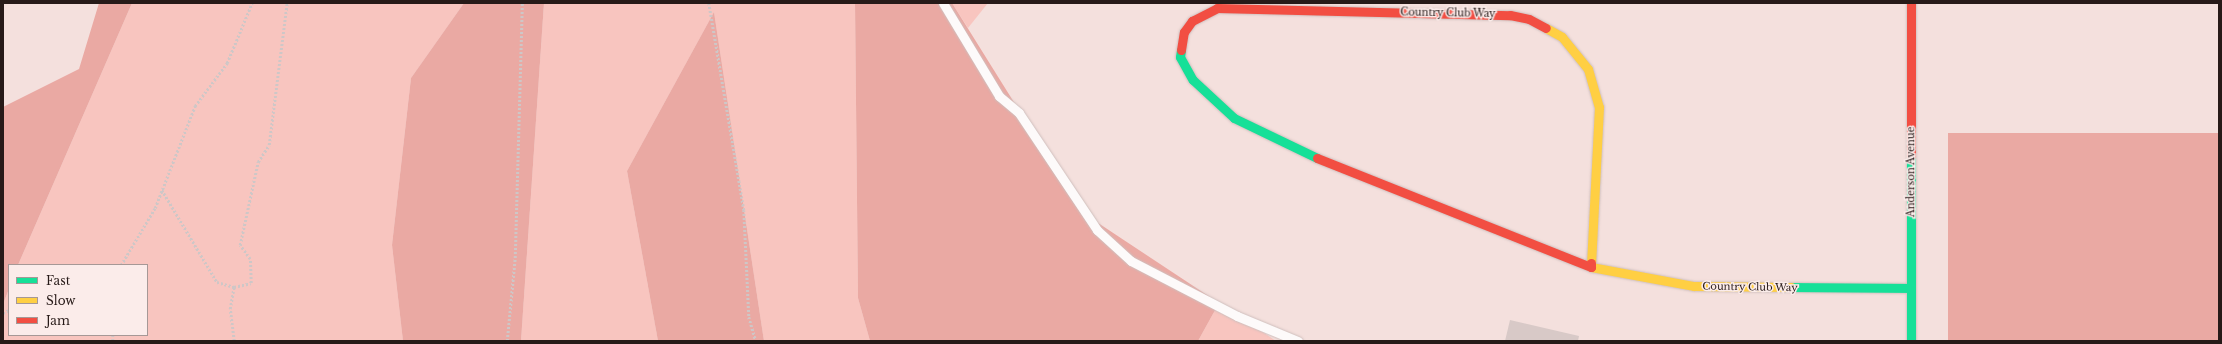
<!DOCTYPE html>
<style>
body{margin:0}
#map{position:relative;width:2222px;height:344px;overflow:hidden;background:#f4e0dd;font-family:"Libre Baskerville",serif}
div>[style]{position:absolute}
.green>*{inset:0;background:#f8c5bf}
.forest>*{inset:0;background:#eaa9a3;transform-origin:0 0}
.building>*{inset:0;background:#d8c9c7}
.path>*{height:2.5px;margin-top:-1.25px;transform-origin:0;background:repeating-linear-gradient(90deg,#cec7c7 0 2px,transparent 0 4px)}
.roads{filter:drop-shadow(0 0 1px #cfbfbd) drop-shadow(0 0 1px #cfbfbd)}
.lane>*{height:9px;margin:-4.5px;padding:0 4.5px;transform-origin:4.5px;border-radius:4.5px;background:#fdfafa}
.fast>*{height:9px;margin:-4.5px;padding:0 4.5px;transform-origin:4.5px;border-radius:4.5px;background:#16e098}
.slow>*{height:9px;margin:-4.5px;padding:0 4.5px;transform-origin:4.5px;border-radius:4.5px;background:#ffcf43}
.jam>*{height:9px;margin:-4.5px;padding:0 4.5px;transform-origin:4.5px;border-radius:4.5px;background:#f24e42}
span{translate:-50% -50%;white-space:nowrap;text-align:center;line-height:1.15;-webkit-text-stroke:3px #fbecea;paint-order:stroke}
.street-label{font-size:10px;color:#271a18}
.frame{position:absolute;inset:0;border:4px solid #271a18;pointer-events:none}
.legend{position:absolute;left:8px;top:264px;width:140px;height:72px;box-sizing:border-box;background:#fbecea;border:1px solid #a69896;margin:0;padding:5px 7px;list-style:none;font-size:12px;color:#271a18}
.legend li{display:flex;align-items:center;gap:8px;height:20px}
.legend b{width:20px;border:1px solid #a69896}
</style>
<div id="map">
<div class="green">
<i style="clip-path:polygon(132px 3px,464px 3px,411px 78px,392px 245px,403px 341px,3px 341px,3px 304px,9px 289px,9px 335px,147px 335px,147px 265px,18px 265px)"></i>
<i style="clip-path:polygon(544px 3px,855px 3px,858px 298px,870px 341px,764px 341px,714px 12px,627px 171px,658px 341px,521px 341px)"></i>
<i style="clip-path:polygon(952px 3px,988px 3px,968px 28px)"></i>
<i style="clip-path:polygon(1219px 303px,1276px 341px,1198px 341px)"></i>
</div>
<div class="forest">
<i style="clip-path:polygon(99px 3px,132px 3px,18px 265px,9px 265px,9px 289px,3px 304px,3px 107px,79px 69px)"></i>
<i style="clip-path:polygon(464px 3px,544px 3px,521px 341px,403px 341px,392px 245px,411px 78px)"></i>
<i style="clip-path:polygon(855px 3px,952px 3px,1083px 213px,1219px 303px,1198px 341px,870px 341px,858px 298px)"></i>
<i style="clip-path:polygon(714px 12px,764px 341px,658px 341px,627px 171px)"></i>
<i style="left:1948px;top:133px;width:271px;height:208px"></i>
</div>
<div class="building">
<i style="clip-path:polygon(1510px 320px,1579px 336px,1578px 341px,1505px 341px)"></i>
</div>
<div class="path">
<i style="left:709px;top:3px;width:210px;rotate:80.4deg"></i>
<i style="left:744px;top:210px;width:107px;rotate:87.3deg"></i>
<i style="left:749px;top:317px;width:25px;rotate:74deg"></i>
<i style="left:162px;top:190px;width:107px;rotate:59.1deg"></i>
<i style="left:217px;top:282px;width:18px;rotate:16deg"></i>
<i style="left:121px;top:265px;width:66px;rotate:-59.2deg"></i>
<i style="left:155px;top:208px;width:110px;rotate:-68.6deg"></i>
<i style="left:195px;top:106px;width:54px;rotate:-53.3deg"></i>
<i style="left:227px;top:63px;width:65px;rotate:-67.4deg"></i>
<i style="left:3px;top:313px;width:7px;rotate:-27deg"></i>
<i style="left:113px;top:335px;width:6px;rotate:90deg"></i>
<i style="left:234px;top:341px;width:32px;rotate:-97deg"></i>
<i style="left:230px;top:309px;width:22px;rotate:-80deg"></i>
<i style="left:234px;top:287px;width:17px;rotate:-13deg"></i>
<i style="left:251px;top:283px;width:24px;rotate:-92deg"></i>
<i style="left:250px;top:259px;width:17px;rotate:-126deg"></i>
<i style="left:240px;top:245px;width:85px;rotate:-77.8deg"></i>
<i style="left:258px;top:162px;width:20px;rotate:-57deg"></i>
<i style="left:269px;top:145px;width:143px;rotate:-82.8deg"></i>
<i style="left:507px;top:341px;width:83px;rotate:-84.5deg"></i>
<i style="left:515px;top:258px;width:255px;rotate:-88.4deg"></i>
</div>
<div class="roads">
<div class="lane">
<i style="left:943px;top:3px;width:109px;rotate:58.9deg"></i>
<i style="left:999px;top:96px;width:26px;rotate:40deg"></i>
<i style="left:1019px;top:113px;width:141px;rotate:56.3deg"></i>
<i style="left:1097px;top:230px;width:46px;rotate:42.4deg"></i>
<i style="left:1131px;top:261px;width:119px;rotate:27.4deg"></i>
<i style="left:1237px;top:316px;width:66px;rotate:22.3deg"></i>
</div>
<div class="fast">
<i style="left:1181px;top:50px;width:7px;rotate:98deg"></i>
<i style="left:1180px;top:57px;width:26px;rotate:61deg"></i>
<i style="left:1193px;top:80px;width:56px;rotate:42.8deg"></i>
<i style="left:1234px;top:118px;width:92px;rotate:25.7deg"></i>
<i style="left:1911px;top:156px;width:185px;rotate:90deg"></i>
<i style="left:1791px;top:287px;width:120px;rotate:0.5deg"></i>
</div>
<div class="slow">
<i style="left:1546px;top:28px;width:18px;rotate:29deg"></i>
<i style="left:1562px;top:37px;width:41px;rotate:50.9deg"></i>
<i style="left:1588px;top:69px;width:40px;rotate:74deg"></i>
<i style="left:1599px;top:107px;width:156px;rotate:92.9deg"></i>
<i style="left:1591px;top:267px;width:105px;rotate:10.5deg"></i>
<i style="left:1694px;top:286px;width:97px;rotate:0.6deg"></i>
</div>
<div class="jam">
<i style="left:1911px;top:3px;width:153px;rotate:90deg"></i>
<i style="left:1217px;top:8px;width:293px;rotate:1.4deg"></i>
<i style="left:1510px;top:15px;width:19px;rotate:12deg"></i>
<i style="left:1529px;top:19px;width:19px;rotate:28deg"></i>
<i style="left:1181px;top:50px;width:18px;rotate:-81deg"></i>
<i style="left:1184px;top:32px;width:14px;rotate:-54deg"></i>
<i style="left:1192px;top:21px;width:28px;rotate:-27deg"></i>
<i style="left:1317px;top:158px;width:295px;rotate:21.7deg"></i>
<i style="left:1591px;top:267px;width:4px;rotate:-90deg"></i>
</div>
</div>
<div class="street-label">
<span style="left:1448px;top:13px;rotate:1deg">Country Club Way</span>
<span style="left:1911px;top:172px;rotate:-90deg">Anderson Avenue</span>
<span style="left:1750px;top:287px;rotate:1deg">Country Club Way</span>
</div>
<div class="frame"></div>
<ul class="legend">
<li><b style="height:5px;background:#16e098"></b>Fast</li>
<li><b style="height:5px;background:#ffcf43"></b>Slow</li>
<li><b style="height:5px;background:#f24e42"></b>Jam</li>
</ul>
</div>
